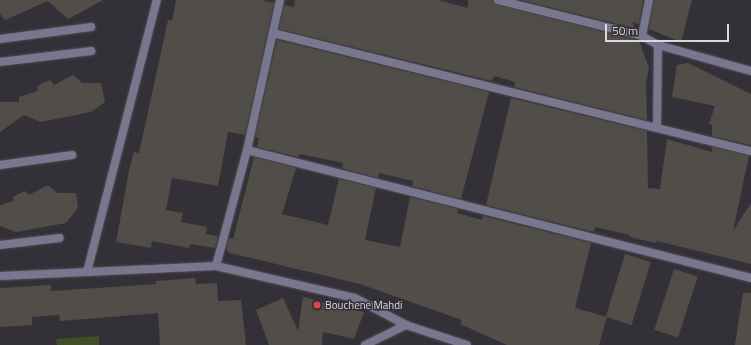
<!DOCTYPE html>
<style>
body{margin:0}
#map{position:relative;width:751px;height:345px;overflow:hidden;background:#333137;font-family:"Titillium Web",sans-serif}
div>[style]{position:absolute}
.green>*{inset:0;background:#404f27}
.building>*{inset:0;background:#514d48;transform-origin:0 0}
.roads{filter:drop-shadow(0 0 1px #514f55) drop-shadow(0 0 1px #514f55)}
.street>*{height:8px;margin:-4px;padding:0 4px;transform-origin:4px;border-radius:4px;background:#79768f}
.dots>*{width:11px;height:11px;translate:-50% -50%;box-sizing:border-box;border:2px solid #333137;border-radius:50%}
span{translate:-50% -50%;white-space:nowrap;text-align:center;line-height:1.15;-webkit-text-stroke:3px #333137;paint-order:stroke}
.poi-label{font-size:11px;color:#d9d8db}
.left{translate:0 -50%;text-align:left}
.scale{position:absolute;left:605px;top:24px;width:124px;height:18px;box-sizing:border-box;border:2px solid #d9d8db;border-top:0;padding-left:5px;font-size:12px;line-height:14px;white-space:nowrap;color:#d9d8db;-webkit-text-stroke:3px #333137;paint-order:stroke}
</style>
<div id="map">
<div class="green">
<i style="clip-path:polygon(99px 336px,99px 345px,57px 345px,56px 339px)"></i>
</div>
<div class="building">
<i style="clip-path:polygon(0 0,103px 0,68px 19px,48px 1px,5px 20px,0 14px)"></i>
<i style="clip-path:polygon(176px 0,261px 0,274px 3px,245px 135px,228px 132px,218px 186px,172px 178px,166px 210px,183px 213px,181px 222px,207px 227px,206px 234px,218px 236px,215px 248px,190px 244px,189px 248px,152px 241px,151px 248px,116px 242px,129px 171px,134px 152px,139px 153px,168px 20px,172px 21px)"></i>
<i style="clip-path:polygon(295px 0,438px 0,468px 8px,468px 0,493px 0,497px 5px,639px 41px,649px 68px,646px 83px,647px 120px,514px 87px,515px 82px,494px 76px,492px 81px,279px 29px,284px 5px,294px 7px)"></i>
<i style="clip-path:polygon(521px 0,643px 0,639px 24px,632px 22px,635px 28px)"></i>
<i style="clip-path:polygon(654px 0,692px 0,681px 42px,649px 29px)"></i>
<i style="clip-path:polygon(277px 40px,489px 92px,461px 199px,412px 186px,413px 181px,379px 173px,378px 178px,342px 168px,343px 163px,300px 154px,299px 157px,257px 147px,259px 138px,255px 137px)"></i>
<i style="clip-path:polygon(688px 63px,751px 94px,751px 145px,712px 136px,712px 125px,709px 124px,715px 106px,672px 97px,677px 65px)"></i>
<i style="clip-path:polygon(73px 75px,82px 83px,101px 83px,105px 102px,91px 112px,41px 122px,24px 115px,0 132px,0 102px,19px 102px,19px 97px,38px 91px,37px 86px,50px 80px,54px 85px)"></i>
<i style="clip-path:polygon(511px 98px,647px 131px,648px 188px,660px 189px,667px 139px,712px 152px,712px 147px,749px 156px,733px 231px,751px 203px,751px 264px,657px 241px,656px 243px,630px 237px,630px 235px,595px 227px,594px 232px,486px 205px)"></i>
<i style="clip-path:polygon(254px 157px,296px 168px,282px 214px,328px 225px,339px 179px,376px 188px,365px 240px,400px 247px,410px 197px,458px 209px,457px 213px,482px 220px,483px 216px,591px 243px,575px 308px,607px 317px,599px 345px,507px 345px,460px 324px,462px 320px,360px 284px,230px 253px,226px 250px,229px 238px,233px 239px)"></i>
<i style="clip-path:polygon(48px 185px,57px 193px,76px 193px,78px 208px,66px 223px,16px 232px,0 226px,0 205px,13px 201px,13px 197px,25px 191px,29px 195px)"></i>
<i style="left:625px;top:254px;width:27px;height:66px;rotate:17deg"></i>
<i style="left:674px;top:269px;width:25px;height:64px;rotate:18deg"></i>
<i style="clip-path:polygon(195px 278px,196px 284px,217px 283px,218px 301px,241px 300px,246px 345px,160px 345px,158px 313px,60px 321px,59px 315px,32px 317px,32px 325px,0 327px,0 288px,51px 285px,51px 291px,156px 284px,156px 281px)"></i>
<i style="clip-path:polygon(743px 293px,751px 293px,751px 345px,735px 345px)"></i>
<i style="clip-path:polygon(303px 297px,364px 312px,354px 339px,323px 332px,322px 345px,269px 345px,256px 310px,283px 298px,298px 331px)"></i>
</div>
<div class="roads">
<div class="street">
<i style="left:498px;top:0;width:148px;rotate:14deg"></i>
<i style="left:642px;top:36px;width:18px;rotate:29deg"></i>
<i style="left:658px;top:45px;width:97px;rotate:15.6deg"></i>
<i style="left:273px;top:33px;width:492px;rotate:13.9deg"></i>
<i style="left:642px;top:36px;width:37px;rotate:-79deg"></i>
<i style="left:0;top:39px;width:92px;rotate:-7.5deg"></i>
<i style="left:0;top:62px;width:92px;rotate:-6.9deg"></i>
<i style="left:657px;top:126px;width:81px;rotate:-89.3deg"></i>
<i style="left:247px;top:150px;width:520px;rotate:14.25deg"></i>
<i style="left:0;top:165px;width:73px;rotate:-7.9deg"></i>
<i style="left:0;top:245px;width:60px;rotate:-6.7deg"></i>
<i style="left:216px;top:266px;width:120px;rotate:-75deg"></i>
<i style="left:247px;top:150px;width:154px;rotate:-77.6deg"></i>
<i style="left:87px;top:272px;width:129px;rotate:-2.7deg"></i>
<i style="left:216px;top:266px;width:143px;rotate:13deg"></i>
<i style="left:355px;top:298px;width:58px;rotate:27.9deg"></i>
<i style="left:406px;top:325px;width:64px;rotate:18.2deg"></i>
<i style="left:0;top:276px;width:87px;rotate:-2.6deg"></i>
<i style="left:87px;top:272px;width:281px;rotate:-75.6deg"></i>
<i style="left:365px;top:345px;width:46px;rotate:-26deg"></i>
</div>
</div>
<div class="dots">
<i style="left:317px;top:305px;background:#e0444e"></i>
</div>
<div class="poi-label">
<span class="left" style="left:325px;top:305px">Bouchene Mahdi</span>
</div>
<div class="scale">50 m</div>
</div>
